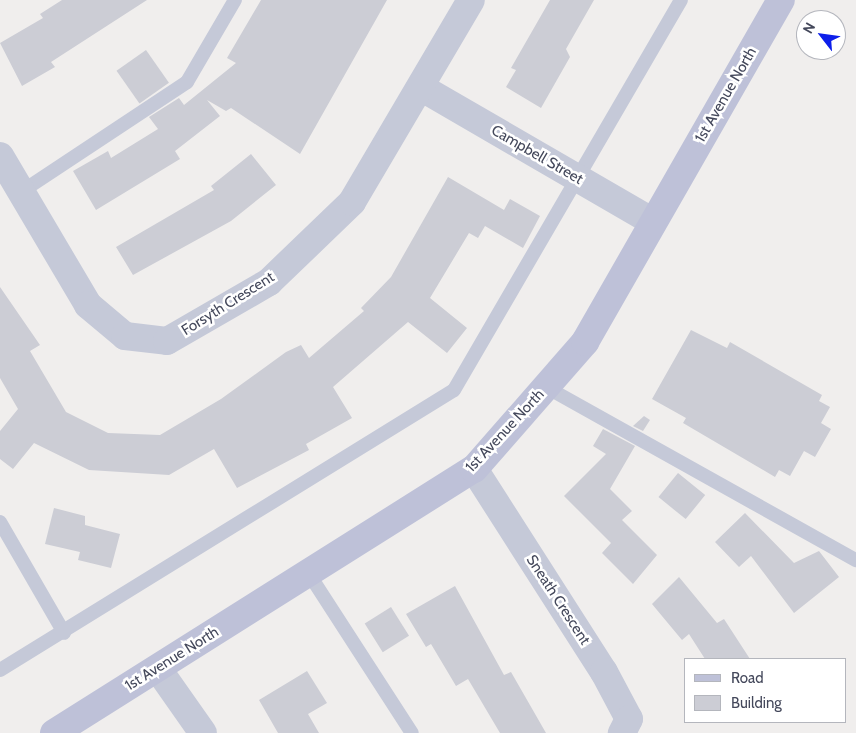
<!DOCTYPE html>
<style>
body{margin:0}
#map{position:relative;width:856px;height:733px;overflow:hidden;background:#f0eeed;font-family:Cabin,sans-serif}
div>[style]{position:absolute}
.building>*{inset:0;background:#cccdd5;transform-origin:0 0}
.lane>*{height:14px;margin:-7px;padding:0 7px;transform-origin:7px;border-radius:7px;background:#c5c9d8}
.street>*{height:28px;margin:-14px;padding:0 14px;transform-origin:14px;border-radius:14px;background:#c5c9d8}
.secondary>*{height:28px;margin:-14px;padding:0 14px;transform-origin:14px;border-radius:14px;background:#bec1d8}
span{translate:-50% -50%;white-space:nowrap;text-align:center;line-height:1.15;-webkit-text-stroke:5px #fff;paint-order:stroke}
.street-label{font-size:15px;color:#44485b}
.legend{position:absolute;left:684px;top:658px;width:162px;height:65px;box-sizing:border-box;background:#fff;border:1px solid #b4b6bd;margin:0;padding:6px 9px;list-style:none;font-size:15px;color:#44485b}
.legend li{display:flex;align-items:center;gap:10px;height:25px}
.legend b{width:25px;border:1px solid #b4b6bd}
.north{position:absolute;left:796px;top:10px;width:50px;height:50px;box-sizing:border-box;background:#fff;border:1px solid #b4b6bd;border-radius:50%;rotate:300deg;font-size:14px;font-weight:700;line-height:20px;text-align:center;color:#44485b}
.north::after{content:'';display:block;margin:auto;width:18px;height:22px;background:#0d1fea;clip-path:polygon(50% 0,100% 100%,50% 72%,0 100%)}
</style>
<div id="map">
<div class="building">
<i style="clip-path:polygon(62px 0,147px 0,51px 62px,55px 67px,22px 86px,0 43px,43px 18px,40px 14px)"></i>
<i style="clip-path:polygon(261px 0,387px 0,300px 154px,231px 108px,226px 111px,207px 100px,220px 116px,175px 151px,180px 159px,96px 210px,73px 171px,108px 151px,111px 158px,158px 129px,149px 117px,179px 98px,184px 105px,236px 63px,227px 58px)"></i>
<i style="clip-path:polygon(550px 0,594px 0,566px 49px,570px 57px,541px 108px,506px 87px,516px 70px,511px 68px)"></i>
<i style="left:146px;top:50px;width:40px;height:36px;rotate:55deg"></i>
<i style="clip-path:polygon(251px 154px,276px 185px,231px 221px,133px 275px,116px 247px,214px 190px,211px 186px)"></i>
<i style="clip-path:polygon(448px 177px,504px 210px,510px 199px,540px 216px,523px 248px,485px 226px,478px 238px,469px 233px,430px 298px,467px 328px,447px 353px,408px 322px,333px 387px,352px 418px,306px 444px,309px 450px,237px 488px,214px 449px,169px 475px,89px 470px,34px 443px,13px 469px,0 459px,0 431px,18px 409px,0 378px,0 287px,40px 345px,30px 351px,66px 412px,108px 433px,160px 435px,221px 399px,286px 352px,301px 345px,309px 358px,364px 311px,361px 308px,391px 277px)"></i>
<i style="clip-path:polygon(691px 330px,727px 348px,730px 342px,822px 395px,819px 401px,830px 407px,821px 423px,831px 429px,815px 457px,804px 451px,790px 476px,779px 470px,775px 477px,683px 423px,686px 418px,652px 399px)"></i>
<i style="clip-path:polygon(644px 416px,650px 420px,643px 431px,633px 426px)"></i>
<i style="clip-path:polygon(603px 429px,635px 446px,610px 489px,632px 511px,622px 520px,657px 555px,633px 584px,602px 553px,611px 543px,564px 496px,606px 454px,593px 446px)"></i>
<i style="left:678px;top:473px;width:35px;height:31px;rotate:39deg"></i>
<i style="clip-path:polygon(54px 508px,85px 516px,85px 525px,120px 534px,111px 568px,78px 560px,80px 552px,45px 544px)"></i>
<i style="clip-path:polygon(745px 513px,794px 563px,819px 551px,839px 577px,794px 613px,751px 556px,739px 567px,715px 542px)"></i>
<i style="clip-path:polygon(679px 577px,717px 623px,724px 619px,750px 659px,705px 659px,689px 634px,682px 640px,652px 604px)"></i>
<i style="clip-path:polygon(455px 586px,504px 675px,511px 672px,546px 733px,500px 733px,468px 679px,456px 686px,431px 644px,426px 647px,406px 614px)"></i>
<i style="left:391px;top:607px;width:34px;height:31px;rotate:58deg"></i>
<i style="clip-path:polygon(307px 671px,327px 703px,308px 714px,319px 733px,278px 733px,259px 700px)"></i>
</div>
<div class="lane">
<i style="left:21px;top:192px;width:199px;rotate:-33.5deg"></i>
<i style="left:187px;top:82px;width:95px;rotate:-59.7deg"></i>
<i style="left:546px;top:387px;width:355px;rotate:29.2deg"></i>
<i style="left:0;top:522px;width:128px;rotate:60deg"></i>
<i style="left:309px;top:574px;width:189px;rotate:57.1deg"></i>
<i style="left:0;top:670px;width:533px;rotate:-31.66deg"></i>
<i style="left:454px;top:390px;width:451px;rotate:-59.8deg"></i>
</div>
<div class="street">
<i style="left:422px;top:88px;width:267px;rotate:30.1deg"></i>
<i style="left:0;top:156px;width:173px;rotate:59.4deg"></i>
<i style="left:88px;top:305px;width:48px;rotate:40deg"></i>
<i style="left:125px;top:336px;width:42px;rotate:6.8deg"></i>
<i style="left:167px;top:341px;width:118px;rotate:-30deg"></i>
<i style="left:269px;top:282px;width:115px;rotate:-43.9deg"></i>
<i style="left:352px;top:202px;width:234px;rotate:-59.5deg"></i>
<i style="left:474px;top:469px;width:241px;rotate:57.4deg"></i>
<i style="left:604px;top:672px;width:53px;rotate:62deg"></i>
<i style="left:629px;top:719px;width:16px;rotate:117deg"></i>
<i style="left:158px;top:669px;width:78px;rotate:54.9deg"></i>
</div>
<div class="secondary">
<i style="left:54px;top:733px;width:496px;rotate:-32.2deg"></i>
<i style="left:474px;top:469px;width:169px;rotate:-48.8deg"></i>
<i style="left:585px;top:342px;width:394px;rotate:-60.2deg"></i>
</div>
<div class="street-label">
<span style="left:726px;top:95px;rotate:-60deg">1st Avenue North</span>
<span style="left:537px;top:155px;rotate:30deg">Campbell Street</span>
<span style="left:228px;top:304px;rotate:-32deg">Forsyth Crescent</span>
<span style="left:505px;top:431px;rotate:-47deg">1st Avenue North</span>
<span style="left:558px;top:600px;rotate:57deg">Sneath Crescent</span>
<span style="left:172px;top:659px;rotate:-32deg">1st Avenue North</span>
</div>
<ul class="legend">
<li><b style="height:6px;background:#bec1d8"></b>Road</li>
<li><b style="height:14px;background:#cccdd5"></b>Building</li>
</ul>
<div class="north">N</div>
</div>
